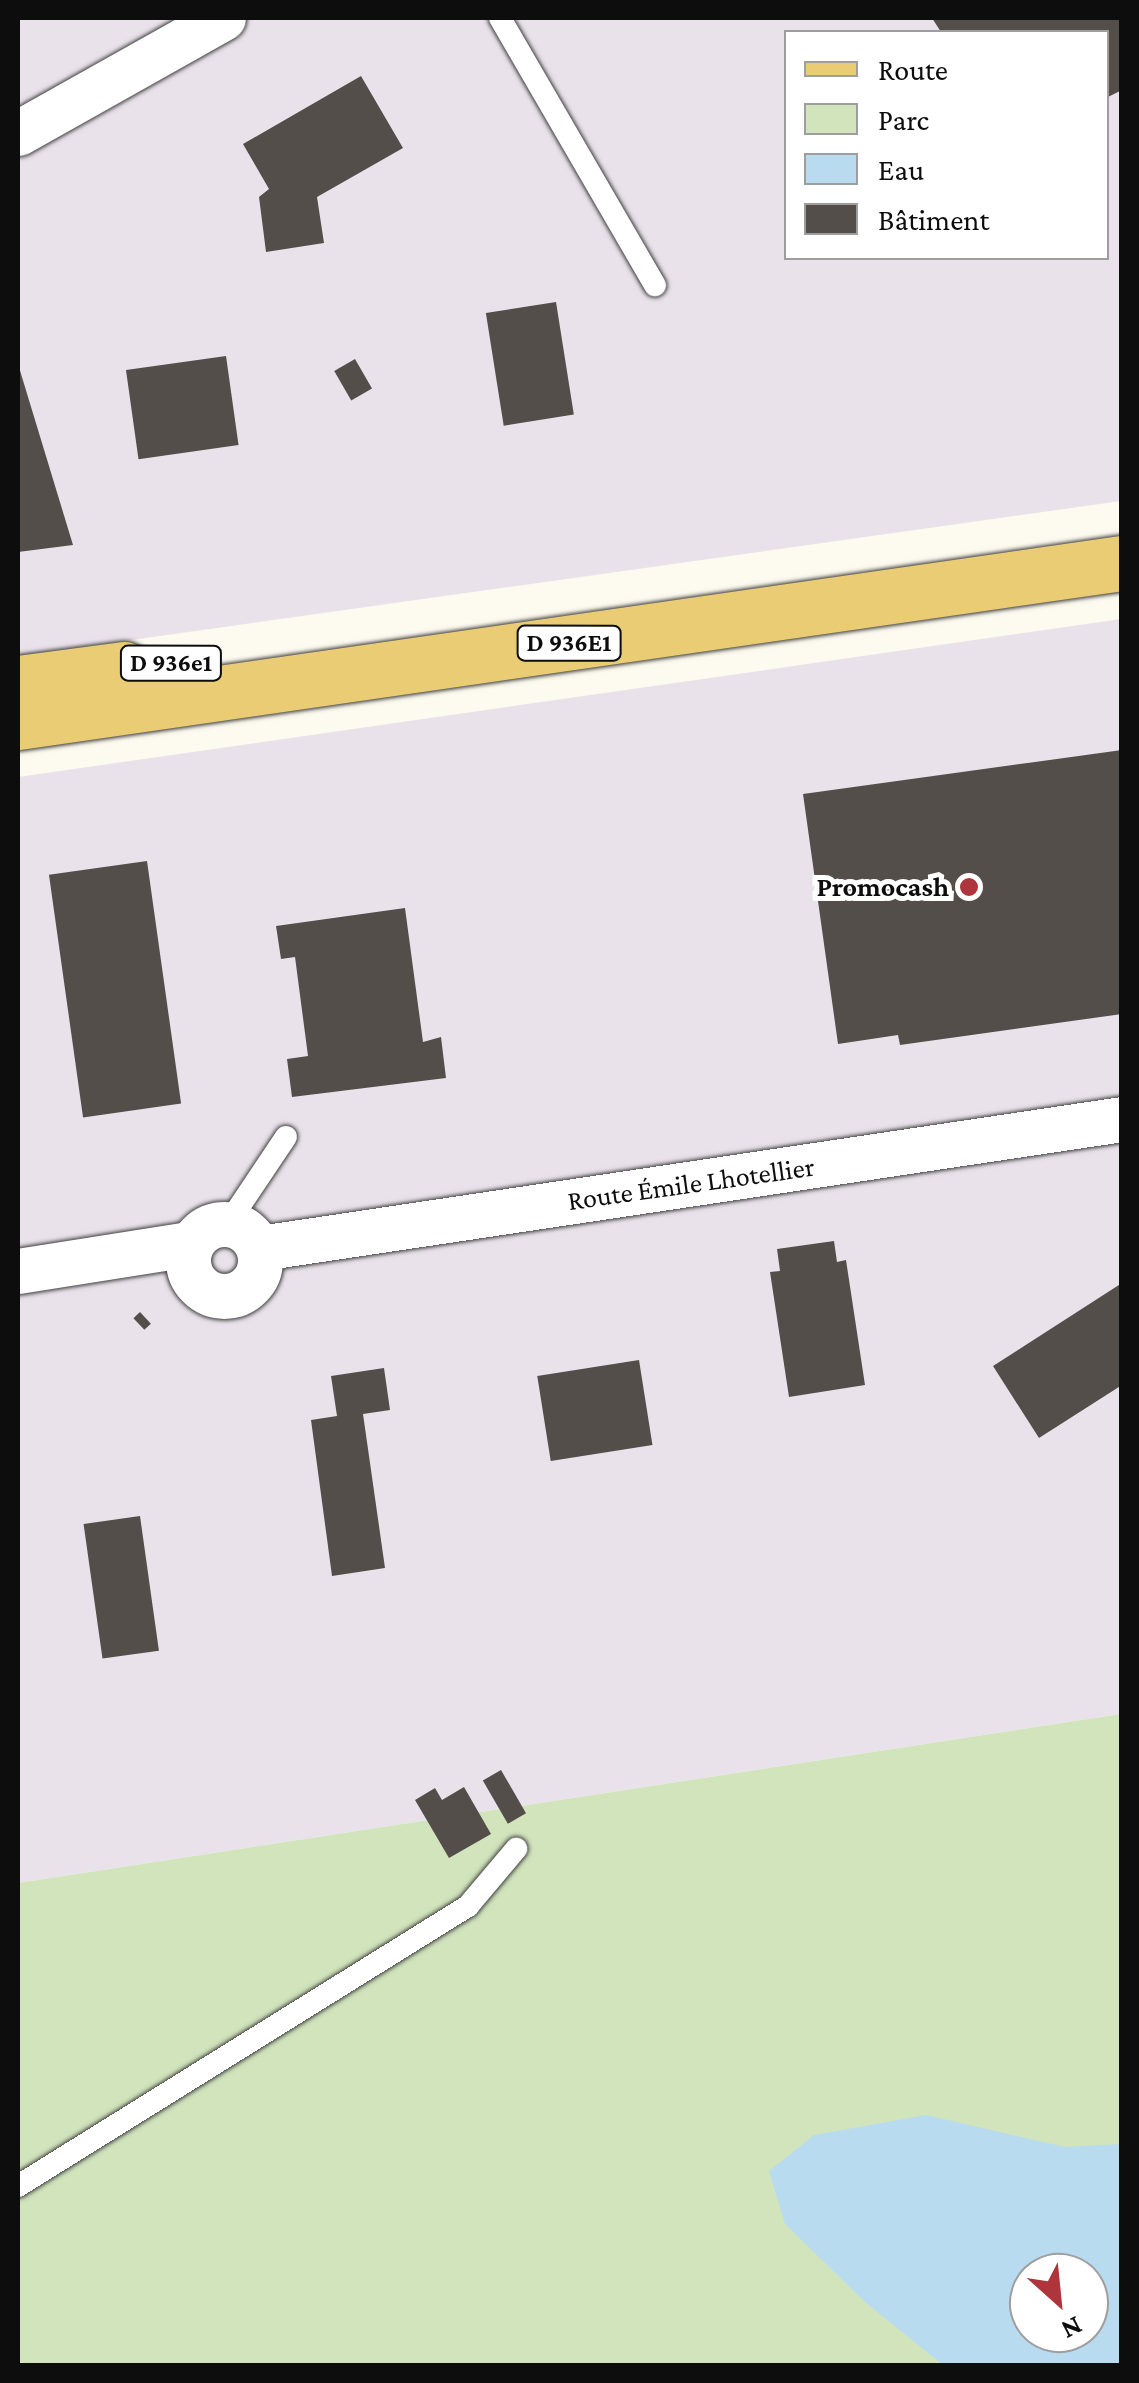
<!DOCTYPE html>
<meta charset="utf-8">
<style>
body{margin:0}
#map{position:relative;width:1139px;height:2383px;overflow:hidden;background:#fdfaef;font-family:"Crimson Pro",serif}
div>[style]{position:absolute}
.industrial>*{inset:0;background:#eae2eb}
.green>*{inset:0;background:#d1e4bc}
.water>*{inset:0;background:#b9dbef}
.building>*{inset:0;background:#544e4a;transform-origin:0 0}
.roads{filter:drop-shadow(0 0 2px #404040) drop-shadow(0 0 2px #404040)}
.lane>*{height:22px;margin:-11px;padding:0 11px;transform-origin:11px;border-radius:11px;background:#fff}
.street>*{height:45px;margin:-22.5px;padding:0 22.5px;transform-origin:22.5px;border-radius:22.5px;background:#fff}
.street>.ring{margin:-22.5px;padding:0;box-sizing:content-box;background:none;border:45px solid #fff;border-radius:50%}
.primary>*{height:55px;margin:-27.5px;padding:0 27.5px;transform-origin:27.5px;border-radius:27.5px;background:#e9cc73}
.dots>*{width:28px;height:28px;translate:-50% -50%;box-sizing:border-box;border:5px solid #fff;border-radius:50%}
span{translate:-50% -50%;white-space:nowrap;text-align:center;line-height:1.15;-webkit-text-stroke:10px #fff;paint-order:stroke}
.shield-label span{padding:2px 8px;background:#fff;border:2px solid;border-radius:8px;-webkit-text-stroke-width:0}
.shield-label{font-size:25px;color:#0d0d0d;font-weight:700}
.poi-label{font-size:28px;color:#0d0d0d;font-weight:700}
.right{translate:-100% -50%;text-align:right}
.street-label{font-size:28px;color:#0d0d0d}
.frame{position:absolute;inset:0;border:20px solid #0d0d0d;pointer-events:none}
.legend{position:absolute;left:784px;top:30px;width:325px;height:230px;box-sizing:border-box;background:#fff;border:2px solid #9e9e9e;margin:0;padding:12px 18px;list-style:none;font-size:30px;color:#0d0d0d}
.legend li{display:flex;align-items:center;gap:20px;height:50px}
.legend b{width:50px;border:2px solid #9e9e9e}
.north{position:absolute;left:1009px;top:2253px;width:100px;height:100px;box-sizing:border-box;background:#fff;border:2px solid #9e9e9e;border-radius:50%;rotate:153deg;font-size:28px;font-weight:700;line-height:40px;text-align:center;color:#0d0d0d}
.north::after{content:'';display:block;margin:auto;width:35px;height:45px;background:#ad353b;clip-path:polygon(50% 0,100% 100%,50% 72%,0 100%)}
</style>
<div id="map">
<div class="industrial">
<i style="clip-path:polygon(evenodd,18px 18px,1121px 18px,1121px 501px,18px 656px,18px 18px,786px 32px,1106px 32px,1106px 258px,786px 258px,786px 32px)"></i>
<i style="clip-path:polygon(1121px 619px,1121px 1714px,18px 1883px,18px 777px)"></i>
</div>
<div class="green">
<i style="clip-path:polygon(evenodd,1121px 1714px,1121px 2365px,18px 2366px,18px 1883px,1121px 1714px,1029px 2273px,1089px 2273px,1089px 2333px,1029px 2333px,1029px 2273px)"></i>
</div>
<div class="water">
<i style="clip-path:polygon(evenodd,926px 2115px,1065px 2147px,1121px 2144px,1121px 2365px,943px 2365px,865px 2302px,785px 2224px,769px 2171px,814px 2135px,926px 2115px,1029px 2273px,1089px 2273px,1089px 2333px,1029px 2333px,1029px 2273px)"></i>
</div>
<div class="building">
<i style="clip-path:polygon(932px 18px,1122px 18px,1122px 90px,1106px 98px,1106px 32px,941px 32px)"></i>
<i style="clip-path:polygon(361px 76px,403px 148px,317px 197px,324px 243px,266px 252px,259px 197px,269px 189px,243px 144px)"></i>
<i style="left:556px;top:302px;width:114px;height:71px;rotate:81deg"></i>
<i style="left:226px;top:356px;width:90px;height:101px;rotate:82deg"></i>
<i style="left:355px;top:359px;width:34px;height:24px;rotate:60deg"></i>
<i style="clip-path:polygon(18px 364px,73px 545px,18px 552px)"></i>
<i style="clip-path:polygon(1122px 750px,1122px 1014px,900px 1045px,898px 1035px,838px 1044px,803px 794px)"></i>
<i style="left:147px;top:861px;width:245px;height:99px;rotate:82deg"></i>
<i style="clip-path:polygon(405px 908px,423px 1042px,441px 1037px,446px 1078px,292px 1097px,287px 1059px,308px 1056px,295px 957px,281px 959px,276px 926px)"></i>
<i style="clip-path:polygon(834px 1241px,837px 1262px,846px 1260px,865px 1385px,789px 1397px,770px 1272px,780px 1271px,777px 1249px)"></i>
<i style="clip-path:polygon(1122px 1283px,1122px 1385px,1039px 1438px,993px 1366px)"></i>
<i style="left:140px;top:1312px;width:16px;height:9px;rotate:47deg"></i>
<i style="left:639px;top:1360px;width:86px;height:103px;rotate:81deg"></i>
<i style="clip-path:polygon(384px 1368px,390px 1410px,363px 1414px,385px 1568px,332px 1576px,311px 1420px,337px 1416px,331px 1376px)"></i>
<i style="left:140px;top:1516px;width:136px;height:57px;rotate:82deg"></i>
<i style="left:501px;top:1770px;width:50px;height:21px;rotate:60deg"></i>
<i style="clip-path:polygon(464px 1787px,491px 1834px,449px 1858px,415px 1800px,435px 1788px,442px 1800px)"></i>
</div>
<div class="roads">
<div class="lane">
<i style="left:500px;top:18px;width:309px;rotate:59.9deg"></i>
<i style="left:227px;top:1225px;width:106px;rotate:-56.2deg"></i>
<i style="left:18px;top:2186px;width:530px;rotate:-31.89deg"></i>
<i style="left:468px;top:1906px;width:75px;rotate:-49.9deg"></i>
</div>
<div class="street">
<i style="left:18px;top:133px;width:235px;rotate:-29.3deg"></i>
<i class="ring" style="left:188px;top:1224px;width:27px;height:27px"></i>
<i style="left:260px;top:1248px;width:872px;rotate:-8.51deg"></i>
<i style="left:18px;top:1271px;width:173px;rotate:-9deg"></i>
</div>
<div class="primary">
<i style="left:18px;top:683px;width:107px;rotate:-7.5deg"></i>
<i style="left:18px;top:722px;width:1115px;rotate:-8.2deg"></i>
</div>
</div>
<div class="dots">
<i style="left:969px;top:887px;background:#ad353b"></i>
</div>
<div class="shield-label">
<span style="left:569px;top:643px">D 936E1</span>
<span style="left:171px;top:663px">D 936e1</span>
</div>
<div class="poi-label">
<span class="right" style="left:949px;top:887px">Promocash</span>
</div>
<div class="street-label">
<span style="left:691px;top:1184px;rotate:-8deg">Route Émile Lhotellier</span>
</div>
<div class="frame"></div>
<ul class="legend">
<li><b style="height:12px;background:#e9cc73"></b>Route</li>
<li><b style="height:28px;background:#d1e4bc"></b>Parc</li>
<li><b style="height:28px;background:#b9dbef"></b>Eau</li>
<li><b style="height:28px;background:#544e4a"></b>Bâtiment</li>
</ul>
<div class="north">N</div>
</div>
